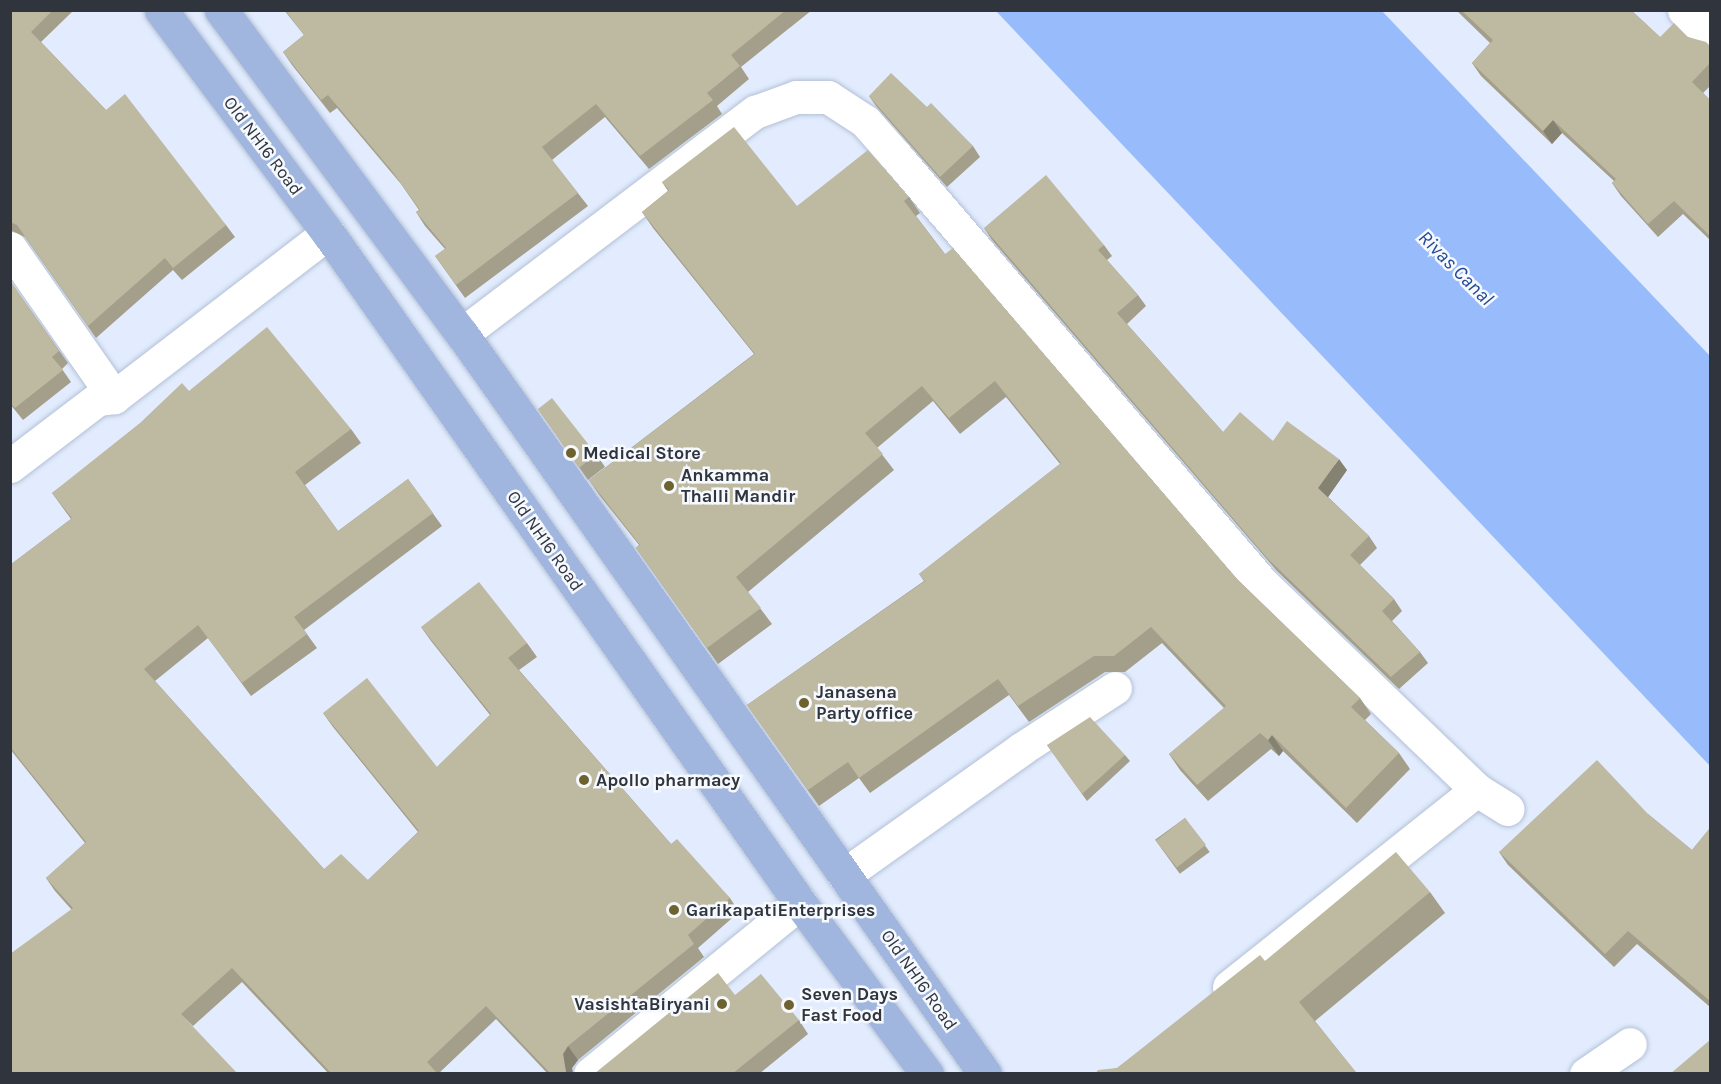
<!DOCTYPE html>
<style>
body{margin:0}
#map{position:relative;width:1721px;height:1084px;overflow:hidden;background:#e2ecfe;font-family:Karla,sans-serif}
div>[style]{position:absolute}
.water>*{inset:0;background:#98bbfc}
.roads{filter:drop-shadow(0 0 2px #b4c0d6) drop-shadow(0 0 2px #b4c0d6)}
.minor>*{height:33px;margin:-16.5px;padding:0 16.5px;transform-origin:16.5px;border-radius:16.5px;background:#fff}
.tertiary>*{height:33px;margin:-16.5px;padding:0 16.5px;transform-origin:16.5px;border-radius:16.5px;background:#fff}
.primary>*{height:33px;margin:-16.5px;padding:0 16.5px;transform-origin:16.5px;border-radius:16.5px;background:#a1b6de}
.wall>*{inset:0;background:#a39f8a;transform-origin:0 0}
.shaded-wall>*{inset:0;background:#858271}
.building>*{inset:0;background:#beb9a1;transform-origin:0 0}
.dots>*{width:16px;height:16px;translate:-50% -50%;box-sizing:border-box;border:3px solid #f6f9fe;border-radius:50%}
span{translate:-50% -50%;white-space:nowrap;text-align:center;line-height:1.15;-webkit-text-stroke:5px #f6f9fe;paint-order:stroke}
.street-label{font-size:18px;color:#2f343d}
.poi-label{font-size:18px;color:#2f343d;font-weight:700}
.left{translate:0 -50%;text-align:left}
.right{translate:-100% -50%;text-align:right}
.water-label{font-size:20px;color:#244994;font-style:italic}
.frame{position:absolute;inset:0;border:12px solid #2f343d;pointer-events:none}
</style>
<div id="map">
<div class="water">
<i style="clip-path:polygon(996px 11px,1382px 11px,1710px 356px,1710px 766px)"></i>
</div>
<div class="roads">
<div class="minor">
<i style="left:1684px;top:10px;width:37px;rotate:46deg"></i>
<i style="left:10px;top:248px;width:182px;rotate:55.1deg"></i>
<i style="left:462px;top:334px;width:368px;rotate:-37.2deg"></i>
<i style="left:755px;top:112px;width:44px;rotate:-20.1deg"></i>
<i style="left:796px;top:97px;width:32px"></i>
<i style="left:828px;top:97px;width:44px;rotate:33deg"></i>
<i style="left:865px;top:121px;width:45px;rotate:48.6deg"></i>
<i style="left:895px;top:155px;width:565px;rotate:49.38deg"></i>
<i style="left:1263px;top:584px;width:297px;rotate:43.9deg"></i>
<i style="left:1477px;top:790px;width:36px;rotate:32deg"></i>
<i style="left:844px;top:875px;width:217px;rotate:-35.4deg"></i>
<i style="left:1021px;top:749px;width:112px;rotate:-33deg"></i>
<i style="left:1229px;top:987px;width:317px;rotate:-38.5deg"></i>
<i style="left:590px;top:1074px;width:271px;rotate:-39.2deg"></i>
<i style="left:1586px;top:1074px;width:53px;rotate:-34.3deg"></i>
</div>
<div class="tertiary">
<i style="left:10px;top:466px;width:111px;rotate:-37.3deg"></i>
<i style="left:98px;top:399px;width:16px;rotate:-7deg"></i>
<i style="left:114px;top:397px;width:270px;rotate:-37.5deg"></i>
</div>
<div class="primary">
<i style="left:161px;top:10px;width:279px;rotate:53.2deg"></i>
<i style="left:328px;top:233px;width:820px;rotate:54.84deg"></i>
<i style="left:800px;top:903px;width:213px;rotate:53.4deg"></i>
<i style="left:221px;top:10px;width:404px;rotate:53.4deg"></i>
<i style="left:462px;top:334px;width:906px;rotate:54.75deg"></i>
</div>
</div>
<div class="wall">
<i style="clip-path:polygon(10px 10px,74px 10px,41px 42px,106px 110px,226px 225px,235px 237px,182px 280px,173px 270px,96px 338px,25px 237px,10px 230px)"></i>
<i style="clip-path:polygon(284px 10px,812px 10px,741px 67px,749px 79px,717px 106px,722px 114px,649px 169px,605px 117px,552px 160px,588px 206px,465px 298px,435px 256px,445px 249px,425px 226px,416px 212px,419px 210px,401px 184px,337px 108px,330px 113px,292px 65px,283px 52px,304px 35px)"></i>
<i style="clip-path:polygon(1456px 10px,1631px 10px,1660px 37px,1688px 37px,1710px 46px,1710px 86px,1703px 93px,1710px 100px,1710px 240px,1683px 214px,1658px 237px,1621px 196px,1612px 183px,1614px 181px,1562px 133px,1552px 144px,1481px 76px,1472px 63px,1490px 43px)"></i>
<i style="clip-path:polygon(869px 96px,927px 107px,973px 146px,980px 157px,947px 187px,876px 106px)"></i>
<i style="clip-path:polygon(662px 182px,797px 206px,909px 197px,920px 213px,916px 216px,945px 254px,1238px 580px,1360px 698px,1371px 714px,1365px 720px,1399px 753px,1410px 769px,1357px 823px,1283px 751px,1279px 756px,1271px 749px,1208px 801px,1180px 770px,1169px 754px,1224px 708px,1162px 643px,1125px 672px,1105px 672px,1029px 722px,1009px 695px,870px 793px,859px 778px,819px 806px,747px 705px,924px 581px,919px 574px,1060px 464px,1006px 397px,960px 434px,933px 401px,877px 448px,894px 470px,748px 592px,772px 624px,718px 664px,636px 548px,639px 545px,600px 496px,589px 480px,754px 354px,653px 228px,642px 212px,668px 191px)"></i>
<i style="clip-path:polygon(984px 228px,1104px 245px,1112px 256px,1107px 260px,1138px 295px,1146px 306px,1127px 324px,1223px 432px,1273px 441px,1347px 470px,1328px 497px,1369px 536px,1377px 548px,1360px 565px,1394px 599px,1402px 611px,1392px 621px,1420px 652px,1428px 663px,1399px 689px,1277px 571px,992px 240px)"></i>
<i style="clip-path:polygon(10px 281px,68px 363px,62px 369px,71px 382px,23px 420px,10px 404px)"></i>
<i style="clip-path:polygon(189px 391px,351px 429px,361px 443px,305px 485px,338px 531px,408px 479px,442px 526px,304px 630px,317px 648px,251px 696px,208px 638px,155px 681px,324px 869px,368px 880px,418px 832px,333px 727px,323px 713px,437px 767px,490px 715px,431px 641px,421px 627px,527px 643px,537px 657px,519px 670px,671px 844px,730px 898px,739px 912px,698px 948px,704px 957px,578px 1060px,572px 1068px,573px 1074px,548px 1074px,496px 1019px,438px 1074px,329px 1074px,242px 982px,193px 1026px,71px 909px,55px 891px,46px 878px,85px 843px,10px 749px,10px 565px,71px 519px,52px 493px)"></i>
<i style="clip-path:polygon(538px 409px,596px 454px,605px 467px,588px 480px)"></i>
<i style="clip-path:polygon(1047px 745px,1125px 755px,1130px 761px,1087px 801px)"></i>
<i style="clip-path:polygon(1648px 814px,1692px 850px,1710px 828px,1710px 1007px,1637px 944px,1614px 967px,1508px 865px,1499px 852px)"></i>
<i style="left:1185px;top:818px;width:42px;height:37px;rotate:54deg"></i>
<i style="clip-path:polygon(1430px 892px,1445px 913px,1315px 1021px,1357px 1074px,1095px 1074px,1117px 1068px,1265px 961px)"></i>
<i style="clip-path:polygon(735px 995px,799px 1020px,808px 1034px,759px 1074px,594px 1074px)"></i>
</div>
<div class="shaded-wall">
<i style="clip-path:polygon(1553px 120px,1562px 133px,1552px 144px,1543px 131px)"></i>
<i style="clip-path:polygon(1339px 459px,1347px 470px,1326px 500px,1318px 488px)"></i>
<i style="clip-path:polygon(1272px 735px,1283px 751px,1279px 756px,1268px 740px)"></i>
<i style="clip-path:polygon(568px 1046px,578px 1060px,572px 1068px,573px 1074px,567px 1074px,566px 1072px,563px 1054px)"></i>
</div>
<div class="building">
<i style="clip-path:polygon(10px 10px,53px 10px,31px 32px,106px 110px,125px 94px,226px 225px,173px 268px,165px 258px,88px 326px,17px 225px,10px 222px)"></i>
<i style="clip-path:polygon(285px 10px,786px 10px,731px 55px,740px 66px,707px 93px,713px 100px,640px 156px,596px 104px,542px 147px,578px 193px,456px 285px,435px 256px,446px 248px,416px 212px,420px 210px,392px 171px,328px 95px,321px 100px,283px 52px,304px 35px)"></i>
<i style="clip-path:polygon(1461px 10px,1631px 10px,1660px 37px,1674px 23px,1688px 37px,1706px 42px,1710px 46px,1710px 63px,1692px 82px,1710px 100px,1710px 236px,1674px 201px,1648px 224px,1612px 183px,1616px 179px,1553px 120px,1543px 131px,1472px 63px,1493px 40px)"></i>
<i style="clip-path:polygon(891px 73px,927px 107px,931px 103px,973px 146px,940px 177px,869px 96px)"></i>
<i style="clip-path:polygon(734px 127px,797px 206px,868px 150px,909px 197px,904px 201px,945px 254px,953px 248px,1238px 580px,1360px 698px,1351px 707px,1399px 753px,1346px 808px,1272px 735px,1268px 740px,1260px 733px,1197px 785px,1169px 754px,1226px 706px,1151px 627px,1114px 656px,1094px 656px,1018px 706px,998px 679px,859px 778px,848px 762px,808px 790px,747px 705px,925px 581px,919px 574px,1061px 463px,995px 381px,949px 418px,922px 386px,865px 433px,883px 454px,736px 577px,761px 608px,707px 648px,636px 548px,640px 545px,589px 480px,755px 354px,642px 212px,669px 190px,662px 182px)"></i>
<i style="clip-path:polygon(1046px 175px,1104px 245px,1098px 250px,1138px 295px,1117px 313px,1223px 432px,1240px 412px,1273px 441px,1287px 421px,1339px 459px,1318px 488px,1369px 536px,1350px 555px,1394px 599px,1382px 611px,1420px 652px,1391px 677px,1268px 559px,984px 228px)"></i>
<i style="clip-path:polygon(10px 281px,59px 351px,52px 357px,63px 370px,15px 408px,10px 403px)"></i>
<i style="clip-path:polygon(267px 327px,351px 429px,295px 472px,338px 531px,408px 479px,433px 513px,294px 617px,307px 634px,242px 683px,198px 625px,144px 669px,324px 869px,341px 854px,368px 880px,419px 831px,323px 713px,367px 678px,437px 767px,491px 714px,421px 627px,479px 582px,527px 643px,508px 658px,671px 844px,677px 839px,730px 898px,688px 935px,694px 944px,568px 1046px,563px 1054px,566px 1072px,568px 1074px,551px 1074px,486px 1006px,427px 1062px,438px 1074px,329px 1074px,330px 1072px,232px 968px,181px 1014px,238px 1074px,10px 1074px,10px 954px,73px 908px,46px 878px,86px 842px,10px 747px,10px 565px,72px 518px,52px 493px,140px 423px,182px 383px,189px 391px)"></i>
<i style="clip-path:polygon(552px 398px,596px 454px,579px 468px,538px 409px)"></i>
<i style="clip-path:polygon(1090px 717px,1125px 755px,1082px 794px,1047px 745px)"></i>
<i style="clip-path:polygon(1597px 760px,1648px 814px,1692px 850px,1710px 828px,1710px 1001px,1628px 931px,1605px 954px,1499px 852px)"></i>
<i style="left:1185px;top:818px;width:34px;height:37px;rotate:52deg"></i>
<i style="clip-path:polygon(1396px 852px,1430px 892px,1299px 1002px,1356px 1072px,1354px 1074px,1095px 1074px,1098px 1070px,1117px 1068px,1260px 955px,1265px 961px)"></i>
<i style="clip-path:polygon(718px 973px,735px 995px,761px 974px,799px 1020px,732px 1074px,594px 1074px)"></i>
<i style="clip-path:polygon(1710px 1040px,1710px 1074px,1670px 1074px)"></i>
</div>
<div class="dots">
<i style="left:571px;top:453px;background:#6e622f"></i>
<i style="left:669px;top:486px;background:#6e622f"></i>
<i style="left:804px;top:703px;background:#6e622f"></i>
<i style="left:584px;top:780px;background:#6e622f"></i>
<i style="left:674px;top:910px;background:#6e622f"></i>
<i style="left:722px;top:1004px;background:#6e622f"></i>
<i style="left:789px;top:1005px;background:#6e622f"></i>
</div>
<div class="street-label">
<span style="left:263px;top:146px;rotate:53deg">Old NH16 Road</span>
<span style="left:545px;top:541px;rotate:55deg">Old NH16 Road</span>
<span style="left:919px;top:980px;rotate:55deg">Old NH16 Road</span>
</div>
<div class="poi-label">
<span class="left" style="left:583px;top:453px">Medical Store</span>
<span class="left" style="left:681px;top:486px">Ankamma<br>Thalli Mandir</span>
<span class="left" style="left:816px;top:703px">Janasena<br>Party office</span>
<span class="left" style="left:596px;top:780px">Apollo pharmacy</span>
<span class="left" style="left:686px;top:910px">GarikapatiEnterprises</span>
<span class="left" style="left:801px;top:1005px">Seven Days<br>Fast Food</span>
<span class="right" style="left:710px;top:1004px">VasishtaBiryani</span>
</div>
<div class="water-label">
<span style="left:1456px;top:268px;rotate:45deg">Rivas Canal</span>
</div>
<div class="frame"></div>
</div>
